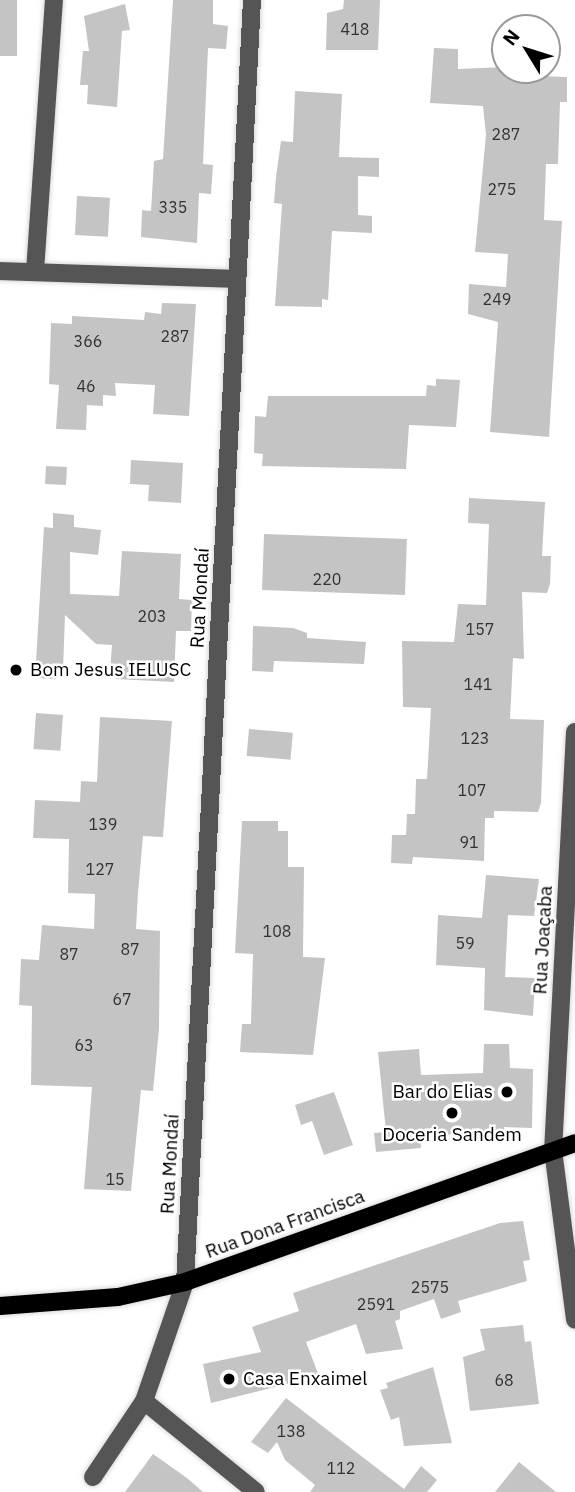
<!DOCTYPE html>
<meta charset="utf-8">
<style>
body{margin:0}
#map{position:relative;width:575px;height:1492px;overflow:hidden;background:#fff;font-family:"IBM Plex Sans",sans-serif}
div>[style]{position:absolute}
.building>*{inset:0;background:#c4c4c4;transform-origin:0 0}
.roads{filter:drop-shadow(0 0 2px #dbdbdb) drop-shadow(0 0 2px #dbdbdb)}
.minor>*{height:18px;margin:-9px;padding:0 9px;transform-origin:9px;border-radius:9px;background:#555}
.major>*{height:18px;margin:-9px;padding:0 9px;transform-origin:9px;border-radius:9px;background:#000}
.dots>*{width:19px;height:19px;translate:-50% -50%;box-sizing:border-box;border:4px solid #fff;border-radius:50%}
span{translate:-50% -50%;white-space:nowrap;text-align:center;line-height:1.15;-webkit-text-stroke:5px #fff;paint-order:stroke}
.number-label{font-size:16px;color:#313131}
.number-label span{-webkit-text-stroke-width:0}
.street-label{font-size:19px;color:#000}
.poi-label{font-size:19px;color:#000}
.left{translate:0 -50%;text-align:left}
.right{translate:-100% -50%;text-align:right}
.north{position:absolute;left:491px;top:14px;width:70px;height:70px;box-sizing:border-box;background:#fff;border:2px solid #999;border-radius:50%;rotate:308deg;font-size:19px;font-weight:700;line-height:28px;text-align:center;color:#000}
.north::after{content:'';display:block;margin:auto;width:24px;height:32px;background:#000;clip-path:polygon(50% 0,100% 100%,50% 72%,0 100%)}
</style>
<div id="map">
<div class="building">
<i style="left:0;top:0;width:17px;height:56px"></i>
<i style="clip-path:polygon(173px 0,213px 0,213px 24px,228px 26px,226px 49px,208px 48px,203px 164px,213px 165px,211px 194px,199px 193px,197px 243px,141px 237px,142px 210px,151px 211px,154px 161px,163px 159px)"></i>
<i style="clip-path:polygon(344px 0,380px 0,378px 50px,326px 50px,327px 13px,343px 9px)"></i>
<i style="clip-path:polygon(125px 4px,130px 30px,122px 31px,117px 107px,87px 104px,88px 85px,80px 85px,83px 51px,89px 51px,84px 16px)"></i>
<i style="clip-path:polygon(434px 48px,458px 49px,458px 69px,505px 67px,511px 75px,567px 77px,567px 102px,560px 102px,558px 164px,546px 164px,544px 220px,562px 221px,549px 437px,490px 432px,498px 322px,468px 314px,469px 284px,506px 287px,508px 254px,475px 252px,486px 135px,483px 106px,430px 103px)"></i>
<i style="clip-path:polygon(295px 91px,342px 94px,339px 157px,379px 158px,379px 177px,358px 176px,358px 215px,372px 216px,372px 233px,332px 231px,328px 300px,322px 299px,322px 307px,275px 306px,282px 204px,274px 203px,276px 177px,281px 141px,293px 142px)"></i>
<i style="left:77px;top:196px;width:33px;height:39px;rotate:3deg"></i>
<i style="clip-path:polygon(162px 303px,196px 304px,189px 416px,153px 414px,155px 385px,115px 383px,116px 396px,103px 395px,103px 406px,87px 405px,86px 430px,56px 429px,59px 385px,49px 384px,51px 323px,72px 324px,72px 316px,144px 320px,145px 312px,161px 314px)"></i>
<i style="clip-path:polygon(436px 379px,460px 380px,456px 427px,409px 425px,406px 469px,262px 466px,263px 454px,254px 453px,255px 416px,266px 417px,268px 396px,426px 396px,427px 385px,436px 386px)"></i>
<i style="clip-path:polygon(131px 460px,183px 463px,181px 503px,148px 501px,149px 485px,130px 484px)"></i>
<i style="left:46px;top:466px;width:21px;height:18px;rotate:3deg"></i>
<i style="clip-path:polygon(469px 498px,545px 502px,542px 556px,551px 556px,550px 584px,547px 593px,522px 592px,524px 659px,513px 658px,510px 719px,544px 720px,541px 803px,538px 812px,494px 811px,494px 818px,485px 818px,484px 861px,413px 857px,412px 864px,391px 863px,392px 835px,406px 835px,407px 814px,415px 814px,416px 779px,427px 779px,431px 708px,403px 707px,402px 641px,454px 642px,458px 604px,486px 605px,489px 524px,468px 523px)"></i>
<i style="clip-path:polygon(53px 513px,74px 515px,74px 527px,101px 530px,98px 555px,70px 552px,70px 594px,119px 596px,122px 551px,181px 554px,179px 599px,192px 600px,191px 631px,176px 631px,174px 682px,116px 679px,116px 672px,110px 671px,112px 645px,96px 644px,65px 615px,63px 670px,56px 669px,56px 679px,35px 678px,44px 527px,53px 528px)"></i>
<i style="left:264px;top:534px;width:143px;height:56px;rotate:2deg"></i>
<i style="clip-path:polygon(253px 626px,293px 628px,307px 633px,307px 638px,366px 642px,364px 664px,274px 661px,273px 672px,252px 671px)"></i>
<i style="left:36px;top:713px;width:27px;height:36px;rotate:4deg"></i>
<i style="clip-path:polygon(100px 717px,172px 721px,163px 837px,143px 836px,138px 893px,136px 929px,160px 931px,159px 1029px,153px 1091px,141px 1090px,131px 1191px,84px 1189px,92px 1087px,31px 1085px,32px 1006px,19px 1005px,21px 959px,39px 960px,42px 925px,94px 929px,95px 894px,68px 893px,69px 839px,33px 838px,35px 800px,80px 802px,81px 781px,97px 782px)"></i>
<i style="left:249px;top:729px;width:44px;height:27px;rotate:5deg"></i>
<i style="clip-path:polygon(242px 821px,278px 821px,278px 831px,288px 831px,288px 867px,304px 867px,303px 957px,325px 958px,313px 1055px,240px 1052px,242px 1024px,251px 1024px,253px 954px,235px 953px)"></i>
<i style="clip-path:polygon(486px 875px,539px 879px,534px 916px,508px 915px,505px 977px,535px 978px,533px 1016px,484px 1010px,485px 968px,436px 965px,438px 915px,482px 918px)"></i>
<i style="clip-path:polygon(484px 1044px,509px 1044px,510px 1068px,533px 1069px,532px 1128px,504px 1127px,504px 1141px,482px 1140px,482px 1134px,420px 1135px,421px 1148px,376px 1152px,374px 1133px,386px 1132px,378px 1052px,419px 1049px,421px 1075px,483px 1073px)"></i>
<i style="clip-path:polygon(334px 1092px,353px 1145px,324px 1155px,312px 1121px,301px 1125px,295px 1105px)"></i>
<i style="clip-path:polygon(523px 1221px,530px 1260px,523px 1261px,527px 1281px,458px 1301px,461px 1312px,441px 1319px,434px 1299px,400px 1311px,400px 1319px,395px 1321px,403px 1349px,366px 1354px,356px 1324px,306px 1342px,319px 1376px,211px 1403px,203px 1364px,261px 1352px,252px 1327px,299px 1311px,293px 1293px,500px 1223px)"></i>
<i style="clip-path:polygon(523px 1325px,525px 1342px,531px 1341px,539px 1404px,470px 1411px,463px 1357px,485px 1350px,480px 1329px)"></i>
<i style="clip-path:polygon(433px 1367px,452px 1443px,404px 1446px,399px 1417px,391px 1420px,380px 1390px,388px 1388px,386px 1383px)"></i>
<i style="clip-path:polygon(286px 1398px,404px 1489px,421px 1466px,437px 1480px,427px 1492px,310px 1492px,315px 1485px,285px 1460px,277px 1442px,268px 1453px,251px 1442px)"></i>
<i style="clip-path:polygon(153px 1454px,187px 1478px,203px 1492px,125px 1492px)"></i>
<i style="clip-path:polygon(519px 1462px,556px 1492px,495px 1492px)"></i>
</div>
<div class="roads">
<div class="minor">
<i style="left:252px;top:0;width:1284px;rotate:92.99deg"></i>
<i style="left:185px;top:1282px;width:126px;rotate:109deg"></i>
<i style="left:144px;top:1401px;width:144px;rotate:39.1deg"></i>
<i style="left:0;top:271px;width:237px;rotate:1.9deg"></i>
<i style="left:35px;top:271px;width:272px;rotate:-86deg"></i>
<i style="left:575px;top:732px;width:419px;rotate:93deg"></i>
<i style="left:553px;top:1150px;width:171px;rotate:82.6deg"></i>
<i style="left:93px;top:1477px;width:92px;rotate:-56.1deg"></i>
</div>
<div class="major">
<i style="left:0;top:1306px;width:118px;rotate:-4.4deg"></i>
<i style="left:118px;top:1297px;width:69px;rotate:-12.6deg"></i>
<i style="left:185px;top:1282px;width:414px;rotate:-19.6deg"></i>
</div>
</div>
<div class="dots">
<i style="left:16px;top:670px;background:#000"></i>
<i style="left:507px;top:1092px;background:#000"></i>
<i style="left:452px;top:1113px;background:#000"></i>
<i style="left:229px;top:1379px;background:#000"></i>
</div>
<div class="number-label">
<span style="left:355px;top:29px">418</span>
<span style="left:506px;top:134px">287</span>
<span style="left:502px;top:189px">275</span>
<span style="left:173px;top:207px">335</span>
<span style="left:497px;top:299px">249</span>
<span style="left:175px;top:336px">287</span>
<span style="left:88px;top:341px">366</span>
<span style="left:86px;top:386px">46</span>
<span style="left:327px;top:579px">220</span>
<span style="left:152px;top:616px">203</span>
<span style="left:480px;top:629px">157</span>
<span style="left:478px;top:684px">141</span>
<span style="left:475px;top:738px">123</span>
<span style="left:472px;top:790px">107</span>
<span style="left:103px;top:824px">139</span>
<span style="left:469px;top:842px">91</span>
<span style="left:100px;top:869px">127</span>
<span style="left:277px;top:931px">108</span>
<span style="left:465px;top:943px">59</span>
<span style="left:130px;top:949px">87</span>
<span style="left:69px;top:954px">87</span>
<span style="left:122px;top:999px">67</span>
<span style="left:84px;top:1045px">63</span>
<span style="left:115px;top:1179px">15</span>
<span style="left:430px;top:1287px">2575</span>
<span style="left:376px;top:1304px">2591</span>
<span style="left:504px;top:1380px">68</span>
<span style="left:291px;top:1431px">138</span>
<span style="left:341px;top:1468px">112</span>
</div>
<div class="street-label">
<span style="left:200px;top:598px;rotate:-87deg">Rua Mondaí</span>
<span style="left:543px;top:940px;rotate:-87deg">Rua Joaçaba</span>
<span style="left:170px;top:1164px;rotate:-87deg">Rua Mondaí</span>
<span style="left:285px;top:1224px;rotate:-20deg">Rua Dona Francisca</span>
</div>
<div class="poi-label">
<span class="left" style="left:30px;top:670px">Bom Jesus IELUSC</span>
<span class="right" style="left:493px;top:1092px">Bar do Elias</span>
<span style="left:452px;top:1135px">Doceria Sandem</span>
<span class="left" style="left:243px;top:1379px">Casa Enxaimel</span>
</div>
<div class="north">N</div>
</div>
